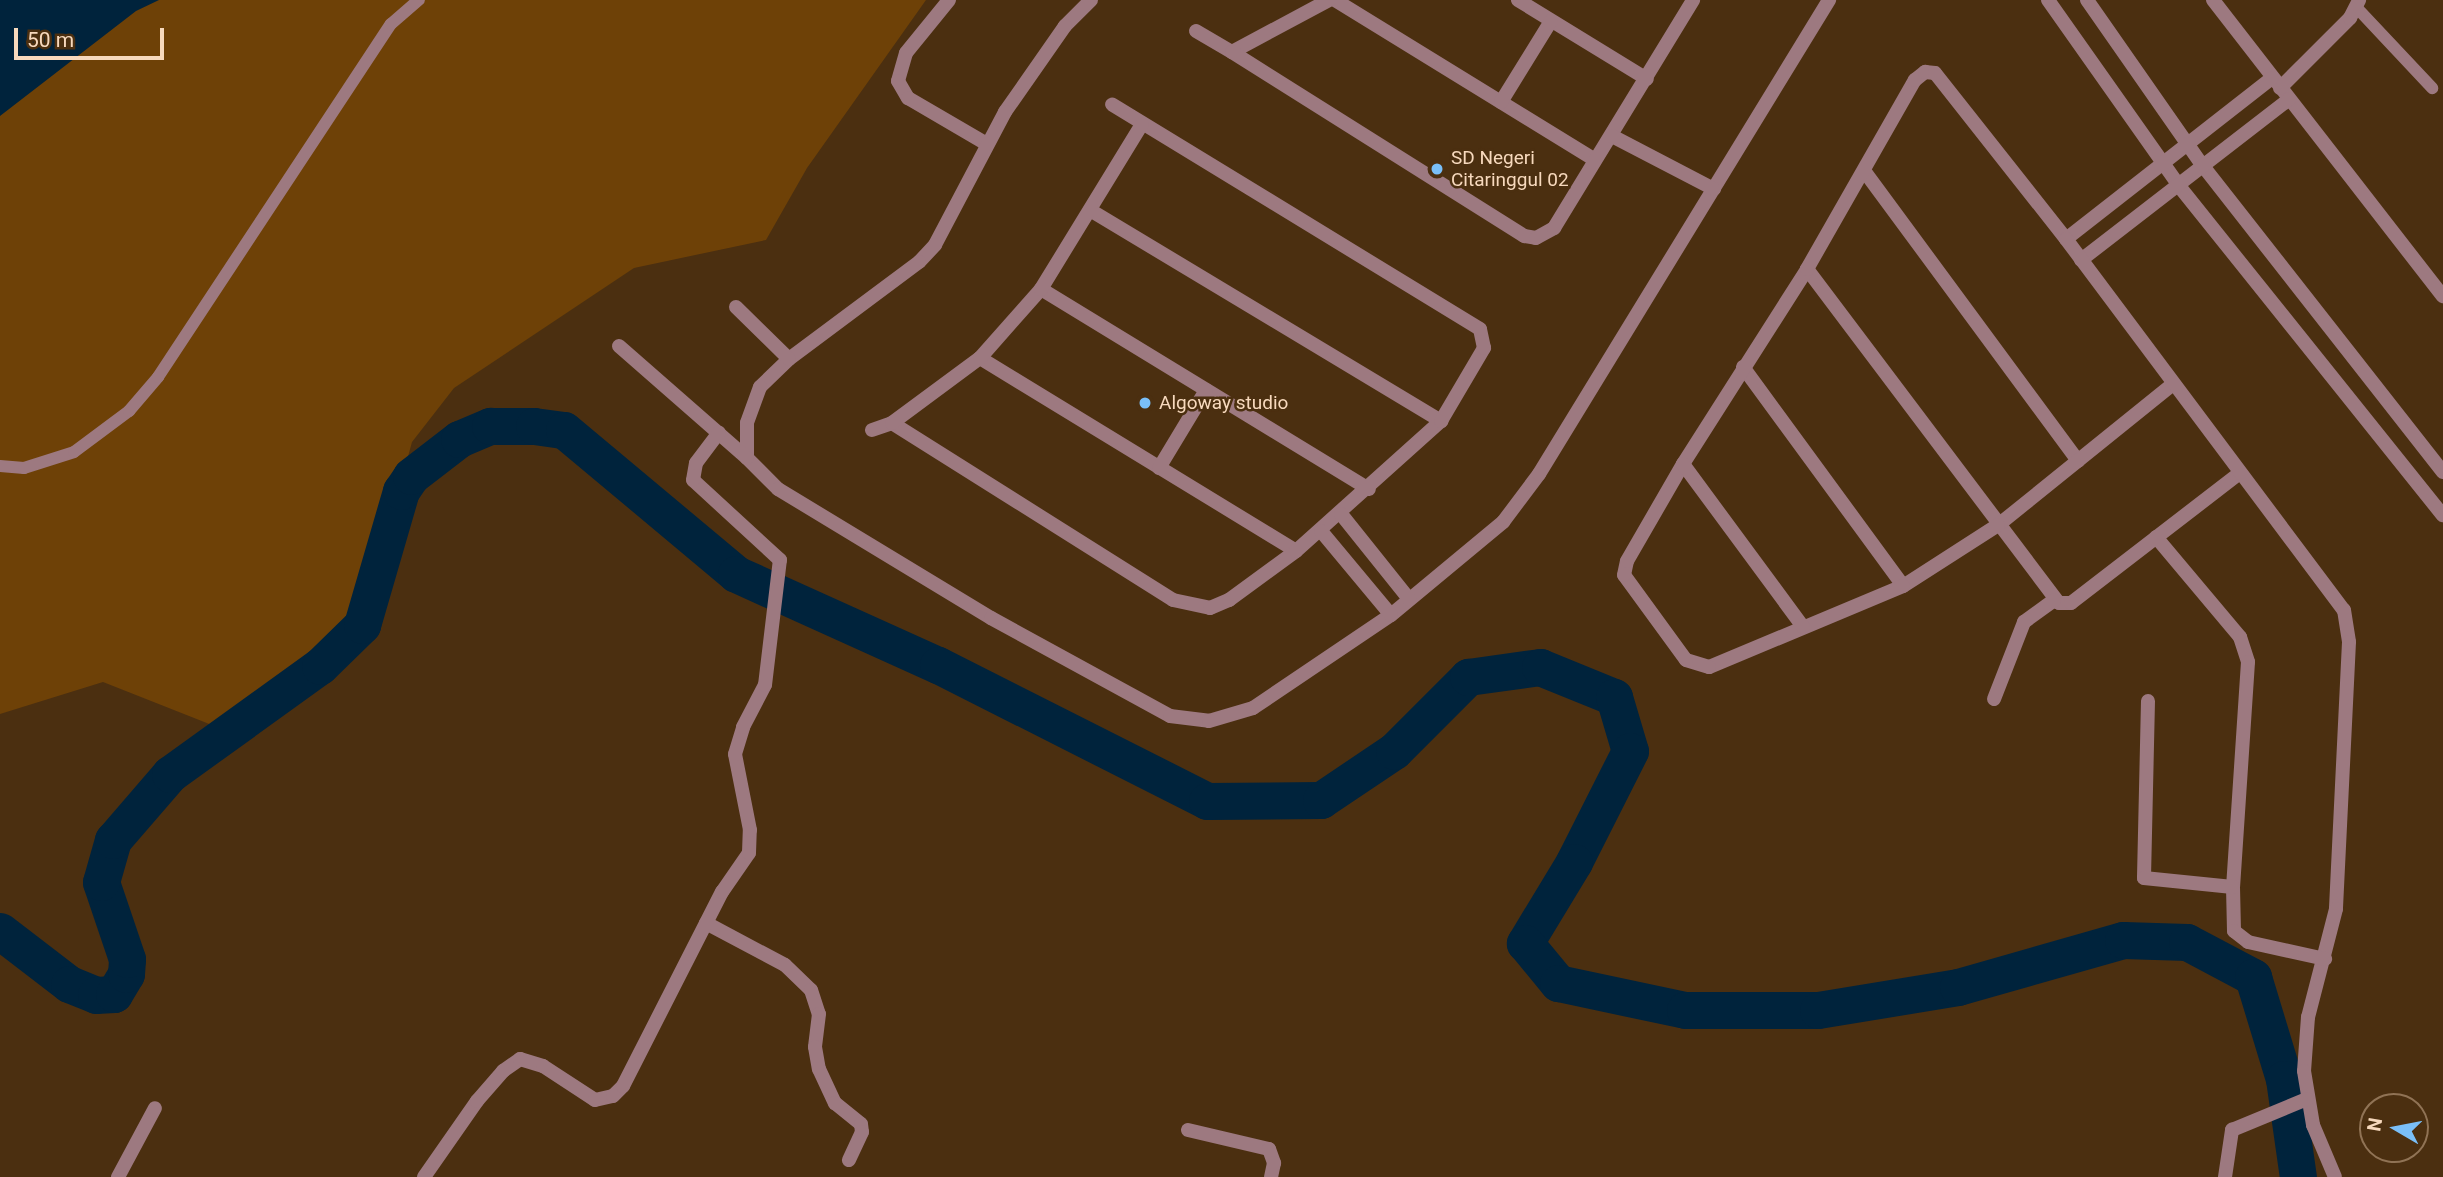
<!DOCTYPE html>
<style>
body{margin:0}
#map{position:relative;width:2443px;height:1177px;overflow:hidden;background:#4b2f10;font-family:Roboto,sans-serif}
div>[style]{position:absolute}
.green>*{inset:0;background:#6e4107}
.water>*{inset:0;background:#00233c}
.river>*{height:37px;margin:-18.5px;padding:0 18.5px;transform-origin:18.5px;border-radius:18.5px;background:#00233c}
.lane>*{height:12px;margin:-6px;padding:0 6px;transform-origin:6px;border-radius:6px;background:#9d7980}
.street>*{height:14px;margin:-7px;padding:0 7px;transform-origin:7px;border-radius:7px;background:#9d7980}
.dots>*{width:19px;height:19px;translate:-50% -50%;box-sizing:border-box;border:4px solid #4b2f10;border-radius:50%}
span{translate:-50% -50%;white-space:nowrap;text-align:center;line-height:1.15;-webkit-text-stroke:5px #4b2f10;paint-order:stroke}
.poi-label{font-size:19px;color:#f7d9bd}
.left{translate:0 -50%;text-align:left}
.north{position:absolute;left:2359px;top:1093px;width:70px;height:70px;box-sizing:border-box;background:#4b2f10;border:2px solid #907355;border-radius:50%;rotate:280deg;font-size:19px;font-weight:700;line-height:28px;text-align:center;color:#f7d9bd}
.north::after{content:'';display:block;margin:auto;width:24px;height:32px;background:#7abff8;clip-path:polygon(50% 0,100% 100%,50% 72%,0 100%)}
.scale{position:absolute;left:14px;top:28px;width:150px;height:32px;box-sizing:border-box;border:4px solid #f7d9bd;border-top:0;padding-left:9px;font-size:21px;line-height:24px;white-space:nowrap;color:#f7d9bd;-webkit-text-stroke:5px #4b2f10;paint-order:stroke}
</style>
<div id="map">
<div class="green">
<i style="clip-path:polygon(0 0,926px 0,807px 168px,766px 240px,634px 268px,454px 388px,412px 442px,362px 625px,320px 666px,227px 731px,103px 682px,0 714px)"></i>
</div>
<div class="water">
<i style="clip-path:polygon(0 0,159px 0,136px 11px,0 116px)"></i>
</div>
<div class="river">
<i style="left:0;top:931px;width:87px;rotate:37.5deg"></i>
<i style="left:69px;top:984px;width:29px;rotate:22deg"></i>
<i style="left:96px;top:995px;width:18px;rotate:-3deg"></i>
<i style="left:114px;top:994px;width:23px;rotate:-59deg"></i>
<i style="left:126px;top:974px;width:15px;rotate:-86deg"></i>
<i style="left:127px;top:959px;width:81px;rotate:-108.7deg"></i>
<i style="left:101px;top:882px;width:44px;rotate:-74.1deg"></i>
<i style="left:113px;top:840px;width:87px;rotate:-49.2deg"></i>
<i style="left:170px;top:774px;width:185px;rotate:-35.8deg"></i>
<i style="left:320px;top:666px;width:59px;rotate:-44.3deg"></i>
<i style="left:362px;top:625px;width:140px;rotate:-73.8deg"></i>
<i style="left:401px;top:491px;width:18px;rotate:-56deg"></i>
<i style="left:411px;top:476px;width:61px;rotate:-37.6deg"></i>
<i style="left:459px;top:439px;width:34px;rotate:-23deg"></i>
<i style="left:490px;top:426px;width:44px"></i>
<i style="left:534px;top:426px;width:30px;rotate:8deg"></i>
<i style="left:564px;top:430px;width:224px;rotate:39.9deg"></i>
<i style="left:736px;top:574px;width:222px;rotate:24.3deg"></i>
<i style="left:938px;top:665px;width:301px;rotate:26.8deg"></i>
<i style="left:1207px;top:801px;width:114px;rotate:-0.5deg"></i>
<i style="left:1321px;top:800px;width:88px;rotate:-33.9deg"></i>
<i style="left:1394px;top:751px;width:105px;rotate:-45deg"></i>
<i style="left:1468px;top:677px;width:73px;rotate:-7.9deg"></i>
<i style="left:1540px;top:667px;width:80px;rotate:22.1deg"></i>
<i style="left:1614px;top:697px;width:56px;rotate:73.5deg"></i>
<i style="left:1630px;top:751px;width:124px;rotate:116.8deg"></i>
<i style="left:1574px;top:862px;width:95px;rotate:121.2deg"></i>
<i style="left:1525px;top:943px;width:52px;rotate:50.5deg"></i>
<i style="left:1558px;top:983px;width:130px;rotate:12deg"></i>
<i style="left:1685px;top:1010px;width:133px"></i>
<i style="left:1818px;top:1010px;width:142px;rotate:-9.3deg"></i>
<i style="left:1958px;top:987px;width:172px;rotate:-15.9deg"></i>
<i style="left:2123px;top:940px;width:64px;rotate:1.8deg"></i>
<i style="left:2187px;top:942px;width:75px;rotate:27.9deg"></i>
<i style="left:2253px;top:977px;width:107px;rotate:73.1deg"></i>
<i style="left:2284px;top:1079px;width:99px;rotate:81.9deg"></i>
</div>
<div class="lane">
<i style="left:2357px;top:8px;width:110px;rotate:46.8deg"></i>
<i style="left:0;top:466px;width:24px;rotate:5deg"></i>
<i style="left:24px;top:468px;width:52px;rotate:-17.7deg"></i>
<i style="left:74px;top:452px;width:69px;rotate:-36.7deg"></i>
<i style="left:129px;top:411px;width:45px;rotate:-49.5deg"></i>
<i style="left:158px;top:377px;width:423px;rotate:-56.6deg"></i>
<i style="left:391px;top:24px;width:37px;rotate:-41deg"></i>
</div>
<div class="street">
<i style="left:949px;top:0;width:68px;rotate:129.1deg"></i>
<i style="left:906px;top:53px;width:29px;rotate:106deg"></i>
<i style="left:898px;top:81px;width:20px;rotate:60deg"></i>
<i style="left:908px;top:98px;width:89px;rotate:30.3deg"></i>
<i style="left:1091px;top:0;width:37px;rotate:135deg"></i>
<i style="left:1065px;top:26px;width:105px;rotate:124.9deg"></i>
<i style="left:1005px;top:112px;width:150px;rotate:117.8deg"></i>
<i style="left:935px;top:245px;width:23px;rotate:133deg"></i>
<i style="left:919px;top:262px;width:162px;rotate:143.3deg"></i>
<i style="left:789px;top:359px;width:40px;rotate:136deg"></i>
<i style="left:760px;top:387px;width:38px;rotate:110deg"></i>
<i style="left:747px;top:423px;width:35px;rotate:90deg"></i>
<i style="left:747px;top:458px;width:44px;rotate:45deg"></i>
<i style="left:778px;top:489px;width:249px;rotate:31.2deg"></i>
<i style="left:991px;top:618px;width:204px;rotate:28.7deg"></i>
<i style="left:1170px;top:716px;width:39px;rotate:7deg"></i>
<i style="left:1209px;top:721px;width:46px;rotate:-16.5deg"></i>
<i style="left:1253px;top:708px;width:166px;rotate:-34deg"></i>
<i style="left:1391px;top:615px;width:146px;rotate:-39.7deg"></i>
<i style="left:1503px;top:522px;width:60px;rotate:-53.1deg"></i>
<i style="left:1539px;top:474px;width:556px;rotate:-58.54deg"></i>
<i style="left:1335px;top:0;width:305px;rotate:31.6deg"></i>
<i style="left:1518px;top:0;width:151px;rotate:31.5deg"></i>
<i style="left:2048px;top:0;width:228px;rotate:54.8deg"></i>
<i style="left:2179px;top:186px;width:422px;rotate:51.3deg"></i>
<i style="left:2087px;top:0;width:203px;rotate:55.1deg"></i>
<i style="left:2203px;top:166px;width:389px;rotate:51.9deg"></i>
<i style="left:2213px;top:0;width:375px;rotate:52.2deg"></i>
<i style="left:1196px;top:31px;width:42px;rotate:30.3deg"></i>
<i style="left:1232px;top:52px;width:110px;rotate:-28.2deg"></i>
<i style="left:1232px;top:52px;width:345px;rotate:32.2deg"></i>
<i style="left:1524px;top:236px;width:12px;rotate:9deg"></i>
<i style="left:1536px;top:238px;width:21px;rotate:-29deg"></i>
<i style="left:1554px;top:228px;width:267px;rotate:-58.6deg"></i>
<i style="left:2280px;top:88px;width:99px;rotate:-45deg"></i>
<i style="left:2350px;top:18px;width:20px;rotate:-63deg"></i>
<i style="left:1501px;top:102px;width:95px;rotate:-58.3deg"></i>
<i style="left:1612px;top:136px;width:115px;rotate:27.5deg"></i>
<i style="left:1865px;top:172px;width:359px;rotate:53.6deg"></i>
<i style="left:1090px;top:210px;width:410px;rotate:31deg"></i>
<i style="left:2066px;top:239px;width:261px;rotate:-38deg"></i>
<i style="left:2081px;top:260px;width:263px;rotate:-37.7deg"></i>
<i style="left:1807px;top:269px;width:418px;rotate:53deg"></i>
<i style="left:2059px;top:603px;width:12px"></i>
<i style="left:2071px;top:603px;width:213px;rotate:-37.6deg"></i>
<i style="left:1041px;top:289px;width:384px;rotate:31.4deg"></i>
<i style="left:736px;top:307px;width:74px;rotate:44.5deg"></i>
<i style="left:619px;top:346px;width:170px;rotate:41.2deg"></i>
<i style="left:980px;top:358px;width:370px;rotate:31.4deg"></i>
<i style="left:1743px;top:367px;width:271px;rotate:53.8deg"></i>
<i style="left:2173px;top:384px;width:225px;rotate:141.1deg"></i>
<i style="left:1998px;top:525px;width:113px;rotate:147.3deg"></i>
<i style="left:1903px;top:586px;width:210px;rotate:157.3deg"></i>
<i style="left:1709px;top:667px;width:24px;rotate:-163deg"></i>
<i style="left:1686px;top:660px;width:105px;rotate:-126.1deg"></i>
<i style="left:1624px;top:575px;width:14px;rotate:-78deg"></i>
<i style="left:1627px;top:561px;width:112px;rotate:-60deg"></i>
<i style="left:1683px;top:464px;width:231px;rotate:-57.5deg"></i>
<i style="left:1807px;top:269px;width:218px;rotate:-60.3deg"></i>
<i style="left:1915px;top:80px;width:13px;rotate:-39deg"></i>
<i style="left:1925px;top:72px;width:10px;rotate:6deg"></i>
<i style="left:1935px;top:73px;width:211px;rotate:51.7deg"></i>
<i style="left:2066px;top:239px;width:464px;rotate:53.2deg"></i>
<i style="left:2344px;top:610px;width:32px;rotate:81deg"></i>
<i style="left:2349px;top:642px;width:267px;rotate:92.8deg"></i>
<i style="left:2336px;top:909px;width:112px;rotate:104.5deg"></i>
<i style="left:2308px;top:1017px;width:54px;rotate:94.2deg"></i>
<i style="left:2304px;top:1071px;width:55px;rotate:80.5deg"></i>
<i style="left:2313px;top:1125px;width:56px;rotate:67.1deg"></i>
<i style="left:892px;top:423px;width:332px;rotate:32.2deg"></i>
<i style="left:1173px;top:600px;width:38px;rotate:12deg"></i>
<i style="left:1210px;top:608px;width:21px;rotate:-23deg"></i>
<i style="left:1229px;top:600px;width:83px;rotate:-36.2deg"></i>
<i style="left:1296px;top:551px;width:195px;rotate:-41.9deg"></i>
<i style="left:1441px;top:421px;width:85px;rotate:-59.5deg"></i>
<i style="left:1484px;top:348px;width:19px;rotate:-102deg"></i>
<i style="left:1480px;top:329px;width:431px;rotate:-148.6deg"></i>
<i style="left:872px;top:430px;width:21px;rotate:-19deg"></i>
<i style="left:892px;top:423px;width:109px;rotate:-36.5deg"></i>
<i style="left:980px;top:358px;width:92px;rotate:-48.5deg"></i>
<i style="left:1041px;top:289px;width:193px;rotate:-58.5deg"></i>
<i style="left:1683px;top:464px;width:202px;rotate:53.6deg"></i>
<i style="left:1159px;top:468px;width:91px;rotate:-58.9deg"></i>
<i style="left:1341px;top:514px;width:109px;rotate:51.3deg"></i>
<i style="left:1321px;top:531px;width:109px;rotate:50.2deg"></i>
<i style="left:2156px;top:537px;width:131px;rotate:50deg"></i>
<i style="left:2240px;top:637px;width:26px;rotate:72deg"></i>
<i style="left:2248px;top:662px;width:225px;rotate:93.8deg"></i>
<i style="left:2233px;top:887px;width:44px;rotate:88.7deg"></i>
<i style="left:2234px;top:931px;width:18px;rotate:38deg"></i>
<i style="left:2248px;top:942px;width:79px;rotate:12.4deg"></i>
<i style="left:1994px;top:699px;width:83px;rotate:-68.7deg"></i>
<i style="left:2024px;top:622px;width:37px;rotate:-36deg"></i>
<i style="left:2148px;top:701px;width:177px;rotate:91.3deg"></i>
<i style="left:2144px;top:878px;width:89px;rotate:5.8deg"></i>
<i style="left:706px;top:923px;width:89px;rotate:28deg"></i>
<i style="left:785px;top:965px;width:36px;rotate:44deg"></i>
<i style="left:811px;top:990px;width:25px;rotate:72deg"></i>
<i style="left:819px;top:1014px;width:33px;rotate:97deg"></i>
<i style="left:815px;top:1047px;width:22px;rotate:80deg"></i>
<i style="left:819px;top:1069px;width:38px;rotate:65deg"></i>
<i style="left:835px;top:1103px;width:33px;rotate:39deg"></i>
<i style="left:861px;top:1124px;width:8px;rotate:83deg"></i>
<i style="left:862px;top:1132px;width:31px;rotate:115deg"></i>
<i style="left:1188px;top:1130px;width:83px;rotate:13.2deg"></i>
<i style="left:1269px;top:1149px;width:15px;rotate:70deg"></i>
<i style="left:1274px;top:1163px;width:14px;rotate:102deg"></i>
<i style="left:118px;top:1177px;width:78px;rotate:-61.8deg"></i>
<i style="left:424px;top:1177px;width:93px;rotate:-55.1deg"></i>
<i style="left:477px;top:1101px;width:40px;rotate:-49deg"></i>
<i style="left:503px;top:1071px;width:21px;rotate:-35deg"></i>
<i style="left:520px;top:1059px;width:24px;rotate:17deg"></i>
<i style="left:543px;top:1066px;width:62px;rotate:33.2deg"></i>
<i style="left:595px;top:1100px;width:18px;rotate:-13deg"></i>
<i style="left:613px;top:1096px;width:14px;rotate:-45deg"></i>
<i style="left:623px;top:1086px;width:218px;rotate:-63deg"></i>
<i style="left:722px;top:892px;width:47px;rotate:-55.3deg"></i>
<i style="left:749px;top:853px;width:23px;rotate:-88deg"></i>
<i style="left:750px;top:830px;width:77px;rotate:-101.2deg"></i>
<i style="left:735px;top:754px;width:28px;rotate:-73deg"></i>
<i style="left:743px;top:727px;width:47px;rotate:-62.4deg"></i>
<i style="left:765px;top:685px;width:126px;rotate:-83.2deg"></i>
<i style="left:780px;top:560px;width:118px;rotate:-137.4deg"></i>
<i style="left:693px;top:480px;width:17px;rotate:-80deg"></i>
<i style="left:696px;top:463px;width:38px;rotate:-53deg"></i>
<i style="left:2225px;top:1177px;width:48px;rotate:-81.5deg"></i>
<i style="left:2232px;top:1130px;width:81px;rotate:-22.5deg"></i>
</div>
<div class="dots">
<i style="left:1437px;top:169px;background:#7abff8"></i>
<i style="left:1145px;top:403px;background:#7abff8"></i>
</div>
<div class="poi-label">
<span class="left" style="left:1451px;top:169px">SD Negeri<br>Citaringgul 02</span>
<span class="left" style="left:1159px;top:403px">Algoway studio</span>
</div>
<div class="north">N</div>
<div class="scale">50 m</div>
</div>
